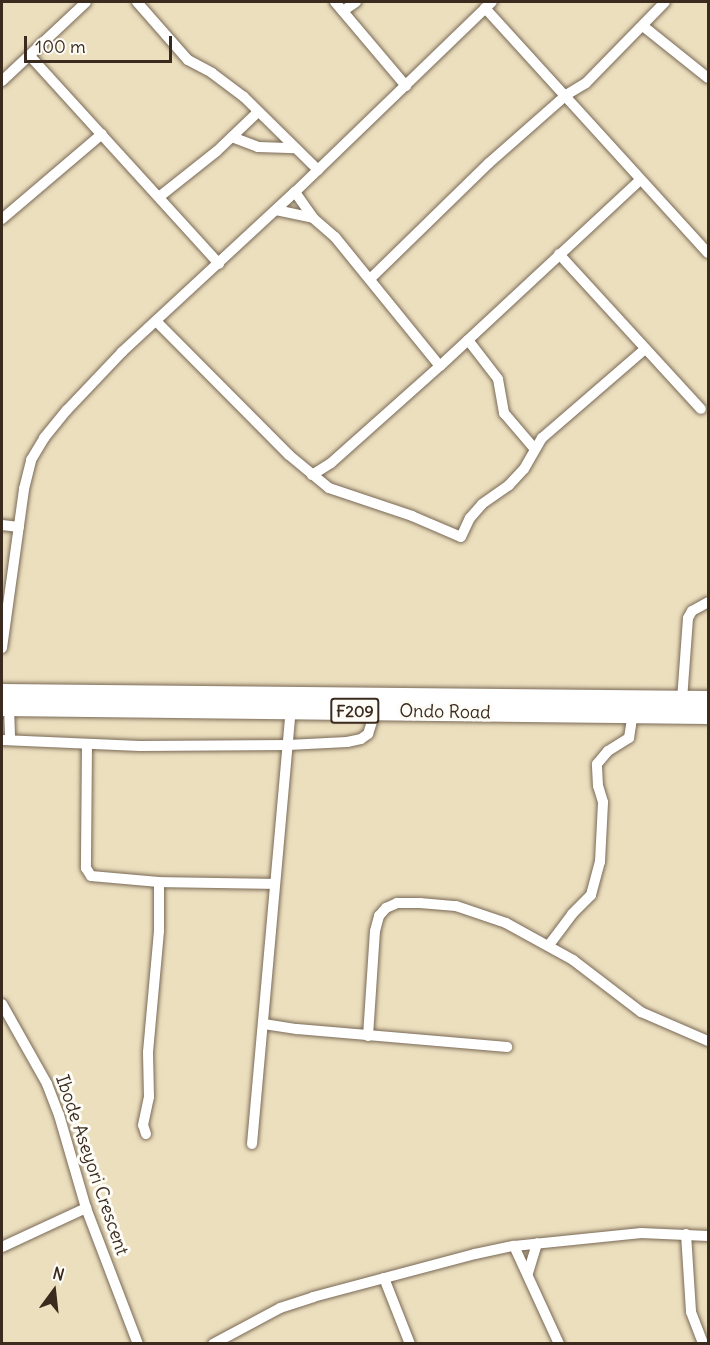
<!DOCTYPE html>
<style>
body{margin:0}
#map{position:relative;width:710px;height:1345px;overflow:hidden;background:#ecdfbe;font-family:Delius,sans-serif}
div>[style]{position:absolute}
.roads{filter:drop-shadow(0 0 2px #796956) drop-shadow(0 0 2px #796956)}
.street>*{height:10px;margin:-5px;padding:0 5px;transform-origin:5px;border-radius:5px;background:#fff}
.primary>*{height:18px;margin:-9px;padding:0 9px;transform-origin:9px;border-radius:9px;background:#fff}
span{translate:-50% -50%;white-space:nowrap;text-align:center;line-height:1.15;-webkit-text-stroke:6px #fdfcf7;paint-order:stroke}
.shield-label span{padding:2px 4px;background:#fdfcf7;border:2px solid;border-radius:4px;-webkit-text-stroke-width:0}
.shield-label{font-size:16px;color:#3b2a1e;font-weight:700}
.street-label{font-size:18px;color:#3b2a1e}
.frame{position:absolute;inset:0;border:3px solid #3b2a1e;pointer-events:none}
.north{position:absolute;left:24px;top:1261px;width:60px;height:60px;-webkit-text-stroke:4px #fdfcf7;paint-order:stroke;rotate:15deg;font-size:16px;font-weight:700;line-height:24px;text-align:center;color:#3b2a1e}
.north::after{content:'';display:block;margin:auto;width:21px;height:27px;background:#3b2a1e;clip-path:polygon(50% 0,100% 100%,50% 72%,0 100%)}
.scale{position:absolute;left:24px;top:36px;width:148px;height:27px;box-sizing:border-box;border:3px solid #3b2a1e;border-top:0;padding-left:8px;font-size:18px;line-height:21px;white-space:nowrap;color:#3b2a1e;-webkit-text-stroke:4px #fdfcf7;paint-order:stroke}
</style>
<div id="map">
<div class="roads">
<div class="street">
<i style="left:137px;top:2px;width:77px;rotate:48.7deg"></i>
<i style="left:188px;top:60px;width:27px;rotate:28deg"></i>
<i style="left:212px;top:73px;width:40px;rotate:37deg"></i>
<i style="left:244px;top:97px;width:104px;rotate:44.6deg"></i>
<i style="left:335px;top:2px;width:110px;rotate:49.8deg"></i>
<i style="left:485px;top:8px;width:331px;rotate:47.7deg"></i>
<i style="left:343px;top:11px;width:16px;rotate:-35deg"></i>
<i style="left:643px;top:26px;width:83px;rotate:38.7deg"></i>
<i style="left:30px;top:56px;width:281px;rotate:47.7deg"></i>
<i style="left:2px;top:81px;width:115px;rotate:-43.2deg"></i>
<i style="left:232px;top:137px;width:28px;rotate:21deg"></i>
<i style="left:258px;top:147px;width:38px;rotate:2deg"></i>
<i style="left:295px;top:192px;width:32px;rotate:55deg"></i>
<i style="left:313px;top:218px;width:29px;rotate:41deg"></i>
<i style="left:335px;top:237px;width:166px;rotate:50.9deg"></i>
<i style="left:159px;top:197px;width:74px;rotate:-38.4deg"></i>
<i style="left:217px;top:151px;width:57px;rotate:-43.6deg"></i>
<i style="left:276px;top:210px;width:38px;rotate:12deg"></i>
<i style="left:2px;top:219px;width:131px;rotate:-40.4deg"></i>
<i style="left:559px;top:254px;width:210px;rotate:47.5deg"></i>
<i style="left:370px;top:279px;width:166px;rotate:-44.3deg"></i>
<i style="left:489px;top:163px;width:103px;rotate:-41.4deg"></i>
<i style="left:566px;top:95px;width:23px;rotate:-31deg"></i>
<i style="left:586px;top:83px;width:113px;rotate:-45.7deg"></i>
<i style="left:156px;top:321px;width:189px;rotate:45.2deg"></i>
<i style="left:289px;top:455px;width:52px;rotate:39.5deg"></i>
<i style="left:329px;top:488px;width:88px;rotate:18.6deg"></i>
<i style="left:412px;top:516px;width:53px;rotate:23.2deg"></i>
<i style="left:461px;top:537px;width:21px;rotate:-65deg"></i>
<i style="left:470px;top:518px;width:18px;rotate:-49deg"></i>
<i style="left:482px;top:504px;width:33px;rotate:-35deg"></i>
<i style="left:509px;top:485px;width:22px;rotate:-47deg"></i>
<i style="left:524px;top:469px;width:36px;rotate:-60deg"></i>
<i style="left:542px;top:438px;width:135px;rotate:-40.8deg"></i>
<i style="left:468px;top:340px;width:49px;rotate:52.4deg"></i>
<i style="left:498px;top:379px;width:35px;rotate:80deg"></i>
<i style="left:504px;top:413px;width:46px;rotate:49.4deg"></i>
<i style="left:312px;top:475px;width:22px;rotate:-32deg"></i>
<i style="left:331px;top:463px;width:146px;rotate:-41.7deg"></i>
<i style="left:440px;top:366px;width:273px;rotate:-42.9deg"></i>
<i style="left:2px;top:525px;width:17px;rotate:7deg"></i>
<i style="left:2px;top:648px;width:161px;rotate:-82.1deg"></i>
<i style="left:24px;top:489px;width:30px;rotate:-76deg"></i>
<i style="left:31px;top:460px;width:26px;rotate:-59deg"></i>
<i style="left:44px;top:438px;width:36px;rotate:-51deg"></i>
<i style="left:67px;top:410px;width:80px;rotate:-46.5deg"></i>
<i style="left:122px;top:352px;width:236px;rotate:-42.8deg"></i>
<i style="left:295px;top:192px;width:274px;rotate:-44deg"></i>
<i style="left:682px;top:700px;width:82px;rotate:-85.8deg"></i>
<i style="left:688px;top:618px;width:8px;rotate:-60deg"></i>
<i style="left:692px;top:611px;width:18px;rotate:-29deg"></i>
<i style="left:9px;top:707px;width:33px;rotate:88deg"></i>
<i style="left:2px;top:740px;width:138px;rotate:2.5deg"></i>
<i style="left:140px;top:746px;width:148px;rotate:-0.4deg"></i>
<i style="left:288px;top:745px;width:59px;rotate:-2.9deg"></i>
<i style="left:347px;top:742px;width:14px;rotate:-12deg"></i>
<i style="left:361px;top:739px;width:9px;rotate:-36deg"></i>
<i style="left:368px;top:734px;width:23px;rotate:-72deg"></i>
<i style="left:87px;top:744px;width:124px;rotate:90.5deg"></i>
<i style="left:86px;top:868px;width:9px;rotate:58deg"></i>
<i style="left:91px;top:876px;width:68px;rotate:5deg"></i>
<i style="left:159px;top:882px;width:116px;rotate:1deg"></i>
<i style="left:549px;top:945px;width:39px;rotate:-53deg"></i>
<i style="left:572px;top:914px;width:27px;rotate:-45deg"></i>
<i style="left:591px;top:895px;width:34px;rotate:-75deg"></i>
<i style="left:600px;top:862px;width:60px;rotate:-87.1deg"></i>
<i style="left:603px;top:802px;width:17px;rotate:-107deg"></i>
<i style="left:598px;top:786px;width:22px;rotate:-93deg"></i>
<i style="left:597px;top:764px;width:17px;rotate:-50deg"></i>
<i style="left:608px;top:751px;width:25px;rotate:-32deg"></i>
<i style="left:629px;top:738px;width:24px;rotate:-81deg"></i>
<i style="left:2px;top:1004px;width:92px;rotate:60.6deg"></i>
<i style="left:47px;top:1084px;width:33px;rotate:69deg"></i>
<i style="left:59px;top:1115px;width:97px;rotate:73.8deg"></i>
<i style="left:86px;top:1208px;width:146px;rotate:69.1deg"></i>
<i style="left:264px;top:1024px;width:33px;rotate:9deg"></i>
<i style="left:297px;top:1029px;width:211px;rotate:4.9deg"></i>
<i style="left:368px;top:1036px;width:105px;rotate:-86.2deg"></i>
<i style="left:375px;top:931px;width:16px;rotate:-75deg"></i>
<i style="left:379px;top:916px;width:11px;rotate:-49deg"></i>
<i style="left:386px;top:908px;width:12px;rotate:-24deg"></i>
<i style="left:397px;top:903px;width:23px"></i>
<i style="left:420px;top:903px;width:36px;rotate:5deg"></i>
<i style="left:456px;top:906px;width:53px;rotate:18.8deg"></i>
<i style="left:506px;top:923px;width:77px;rotate:28.9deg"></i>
<i style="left:573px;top:960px;width:86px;rotate:37.4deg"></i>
<i style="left:641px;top:1012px;width:73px;rotate:23.4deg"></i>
<i style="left:146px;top:1134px;width:9px;rotate:-108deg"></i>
<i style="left:143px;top:1125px;width:29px;rotate:-78deg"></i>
<i style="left:149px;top:1097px;width:45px;rotate:-91.3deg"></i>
<i style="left:148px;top:1052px;width:121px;rotate:-84.8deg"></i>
<i style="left:159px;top:931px;width:49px;rotate:-90deg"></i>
<i style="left:252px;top:1144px;width:435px;rotate:-84.9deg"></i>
<i style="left:686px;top:1234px;width:78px;rotate:86.3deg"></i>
<i style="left:691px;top:1312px;width:34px;rotate:69deg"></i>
<i style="left:514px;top:1246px;width:108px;rotate:65.3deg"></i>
<i style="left:2px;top:1247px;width:93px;rotate:-24.9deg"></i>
<i style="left:528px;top:1273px;width:31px;rotate:-73deg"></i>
<i style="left:384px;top:1278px;width:71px;rotate:68.5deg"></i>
<i style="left:213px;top:1344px;width:76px;rotate:-28.2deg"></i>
<i style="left:280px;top:1308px;width:35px;rotate:-18deg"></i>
<i style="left:313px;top:1297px;width:168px;rotate:-14.9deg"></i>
<i style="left:475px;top:1254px;width:40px;rotate:-12deg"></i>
<i style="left:514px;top:1246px;width:128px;rotate:-5.8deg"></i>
<i style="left:641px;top:1233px;width:67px;rotate:2.6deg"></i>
</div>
<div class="primary">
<i style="left:2px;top:693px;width:706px;rotate:0.57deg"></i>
<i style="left:2px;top:707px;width:706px;rotate:0.65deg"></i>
</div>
</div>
<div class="shield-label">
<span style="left:355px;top:711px">F209</span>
</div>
<div class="street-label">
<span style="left:445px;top:712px;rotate:1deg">Ondo Road</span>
<span style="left:92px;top:1165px;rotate:71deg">Ibode Aseyori Crescent</span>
</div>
<div class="frame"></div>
<div class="north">N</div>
<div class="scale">100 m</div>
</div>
